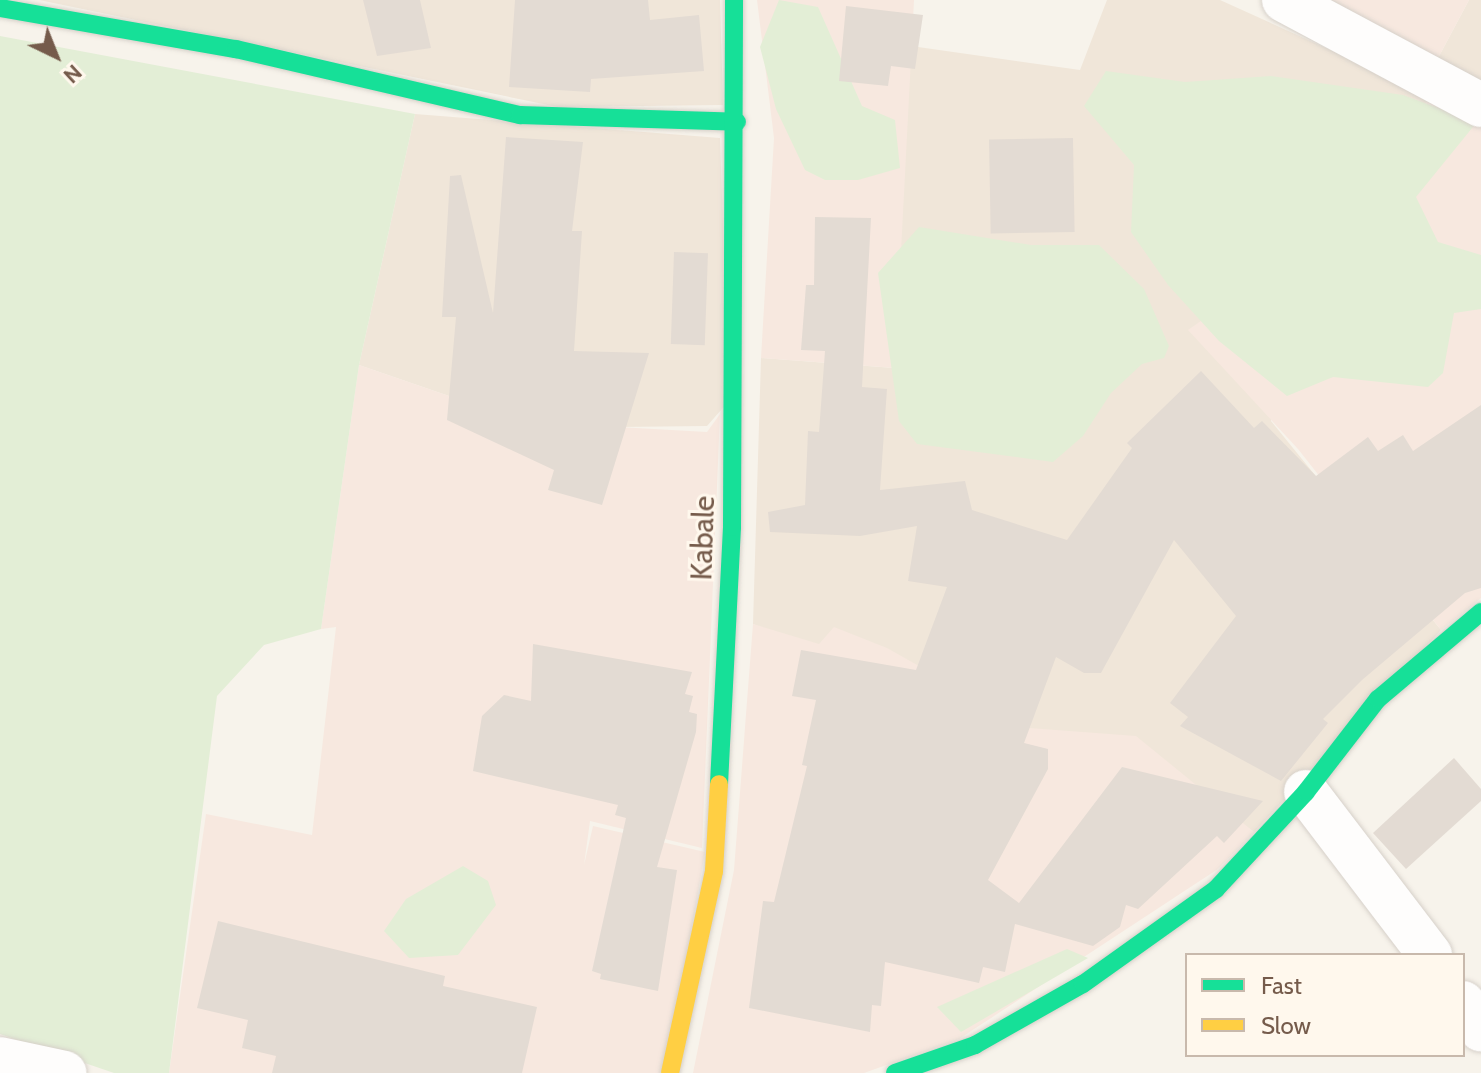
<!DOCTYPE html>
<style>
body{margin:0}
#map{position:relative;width:1481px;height:1073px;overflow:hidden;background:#f7f3eb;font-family:Cabin,sans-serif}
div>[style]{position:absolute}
.residential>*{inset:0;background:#f0e6d9}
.commercial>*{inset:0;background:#f7e8df}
.green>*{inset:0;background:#e3eed6}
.building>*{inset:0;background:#e3dbd3;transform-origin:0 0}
.roads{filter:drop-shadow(0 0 2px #d6d0c9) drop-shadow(0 0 2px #d6d0c9)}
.street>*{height:44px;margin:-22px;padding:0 22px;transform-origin:22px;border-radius:22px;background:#fefdfc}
.fast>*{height:18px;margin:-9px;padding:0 9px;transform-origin:9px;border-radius:9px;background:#16e098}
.slow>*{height:18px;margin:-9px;padding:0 9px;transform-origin:9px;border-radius:9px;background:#ffcf43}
span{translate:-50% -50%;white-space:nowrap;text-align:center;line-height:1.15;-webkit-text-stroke:6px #fff8ed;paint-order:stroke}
.street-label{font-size:30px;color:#755b4b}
.legend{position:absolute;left:1185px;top:953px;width:280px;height:104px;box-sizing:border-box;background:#fff8ed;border:2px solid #c8b9ac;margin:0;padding:10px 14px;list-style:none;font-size:24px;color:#755b4b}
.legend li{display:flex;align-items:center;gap:16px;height:40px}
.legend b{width:40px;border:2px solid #c8b9ac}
.north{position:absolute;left:16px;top:16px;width:80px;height:80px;-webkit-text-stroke:6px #fff8ed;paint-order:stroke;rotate:137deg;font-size:22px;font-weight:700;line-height:32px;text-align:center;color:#755b4b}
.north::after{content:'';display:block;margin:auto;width:28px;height:36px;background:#755b4b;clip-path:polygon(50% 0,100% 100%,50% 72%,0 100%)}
</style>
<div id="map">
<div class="residential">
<i style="clip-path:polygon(39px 0,720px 0,723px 105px,558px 107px)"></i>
<i style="clip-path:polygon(1107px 0,1220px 0,1432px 96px,1291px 258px,1271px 421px,1441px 630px,1254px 832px,1213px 802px,753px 624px,761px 358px,894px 368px,911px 46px,1080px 70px)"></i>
<i style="clip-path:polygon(1469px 0,1481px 0,1481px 85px,1437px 60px)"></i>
<i style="clip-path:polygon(415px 114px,720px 138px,729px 401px,707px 426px,618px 427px,552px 407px,449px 396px,359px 365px)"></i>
</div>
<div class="commercial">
<i style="clip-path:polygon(757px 0,914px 0,895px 368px,761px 358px,774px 138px)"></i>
<i style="clip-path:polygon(1322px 0,1469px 0,1437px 60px)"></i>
<i style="clip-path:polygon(1432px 96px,1481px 122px,1481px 598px,1441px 630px,1298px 449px,1188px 330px,1291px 258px)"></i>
<i style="clip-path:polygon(359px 365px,449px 396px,552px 407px,618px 427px,707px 432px,720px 414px,702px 848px,590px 821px,584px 865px,593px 826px,705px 852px,666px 1073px,169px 1073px,206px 814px,312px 835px,336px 627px,321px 629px)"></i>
<i style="clip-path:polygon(753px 624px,819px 644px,834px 627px,887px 648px,1029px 728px,1136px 736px,1254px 832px,1218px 869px,959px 1039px,864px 1073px,693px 1073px,734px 870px)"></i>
</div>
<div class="green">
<i style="clip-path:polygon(779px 0,818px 7px,862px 106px,895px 120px,900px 168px,858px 180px,825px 180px,805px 170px,776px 109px,760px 47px)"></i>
<i style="clip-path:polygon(0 36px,415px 114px,359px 365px,321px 629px,264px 645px,217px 696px,169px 1073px,114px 1073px,0 1034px)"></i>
<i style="clip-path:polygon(1106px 71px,1185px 82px,1271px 76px,1403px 95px,1477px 122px,1416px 197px,1438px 242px,1481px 255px,1481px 309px,1454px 313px,1443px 373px,1428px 387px,1333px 377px,1287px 396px,1219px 341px,1168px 285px,1131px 232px,1134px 165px,1084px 106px)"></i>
<i style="clip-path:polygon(919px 227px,1031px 245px,1099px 245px,1144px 289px,1169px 346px,1164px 358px,1142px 364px,1111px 393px,1083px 436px,1053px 462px,917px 444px,899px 421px,878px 273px)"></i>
<i style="clip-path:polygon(463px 866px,488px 881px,496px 905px,458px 955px,409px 958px,384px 931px,406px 899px)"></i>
<i style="clip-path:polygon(1067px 949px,1088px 958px,961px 1032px,937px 1007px)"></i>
</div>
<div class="building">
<i style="clip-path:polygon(363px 0,420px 0,431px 48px,377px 56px)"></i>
<i style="clip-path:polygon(515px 0,648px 0,650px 20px,699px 15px,704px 71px,591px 79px,590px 92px,509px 87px)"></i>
<i style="clip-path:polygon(846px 6px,923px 15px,915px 69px,891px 66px,888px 86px,839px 81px)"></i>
<i style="clip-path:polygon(506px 137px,583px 142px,572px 231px,582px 231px,574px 351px,649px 353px,602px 505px,548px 490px,554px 470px,447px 420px,456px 317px,442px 317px,450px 176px,461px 175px,493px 313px)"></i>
<i style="left:1073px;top:138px;width:94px;height:84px;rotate:89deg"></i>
<i style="clip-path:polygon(815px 217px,871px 218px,862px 387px,887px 389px,880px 490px,965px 481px,972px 510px,1067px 540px,1132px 448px,1127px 443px,1201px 371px,1254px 428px,1262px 421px,1316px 476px,1368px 437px,1378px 451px,1403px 435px,1413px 451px,1481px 405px,1481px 588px,1465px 593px,1362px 680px,1323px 719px,1328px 723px,1281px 781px,1180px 726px,1188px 717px,1170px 703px,1236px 616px,1174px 540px,1101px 673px,1084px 673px,1056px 657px,1024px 743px,1048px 749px,1048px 769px,988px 880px,1019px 903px,1122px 767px,1263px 801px,1224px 843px,1217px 836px,1138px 909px,1126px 905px,1120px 927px,1093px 946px,1015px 924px,1005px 972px,983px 967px,979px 983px,885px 962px,881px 1006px,872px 1005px,870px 1032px,749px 1008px,763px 901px,774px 902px,807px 766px,802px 765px,816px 700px,792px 696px,801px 650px,916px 670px,947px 587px,908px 581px,917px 526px,860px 536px,770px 532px,768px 512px,805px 505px,808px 431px,819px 432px,825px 351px,801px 350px,806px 285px,814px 285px)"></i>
<i style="left:674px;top:252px;width:34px;height:92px;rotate:2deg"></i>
<i style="clip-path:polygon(533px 644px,692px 672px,685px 694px,693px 696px,689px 712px,697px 714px,696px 732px,657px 867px,677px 870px,658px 991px,600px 979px,601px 974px,592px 971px,626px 818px,615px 815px,618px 805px,473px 771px,482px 716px,504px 695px,531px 701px)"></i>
<i style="clip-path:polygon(1454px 758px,1481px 789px,1481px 801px,1406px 869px,1373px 833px)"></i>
<i style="clip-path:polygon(218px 921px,445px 976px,443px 986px,537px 1007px,522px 1073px,272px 1073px,276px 1056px,242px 1048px,248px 1020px,197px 1008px)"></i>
</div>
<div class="roads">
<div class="street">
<i style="left:1284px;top:0;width:223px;rotate:28.1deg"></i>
<i style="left:1306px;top:792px;width:205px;rotate:52.7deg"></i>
<i style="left:1463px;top:1003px;width:32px;rotate:56deg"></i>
<i style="left:0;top:1059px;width:66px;rotate:12.2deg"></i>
</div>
<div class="fast">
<i style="left:0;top:8px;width:240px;rotate:9.9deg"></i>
<i style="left:236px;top:49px;width:292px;rotate:13.1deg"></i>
<i style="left:520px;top:115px;width:217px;rotate:1.8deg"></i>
<i style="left:719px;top:784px;width:257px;rotate:-87.1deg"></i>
<i style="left:732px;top:527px;width:527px;rotate:-89.78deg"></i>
<i style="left:895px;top:1073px;width:85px;rotate:-19.3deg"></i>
<i style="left:975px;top:1045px;width:124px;rotate:-29.5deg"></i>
<i style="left:1083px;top:984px;width:163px;rotate:-35.5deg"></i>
<i style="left:1216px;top:889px;width:132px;rotate:-47.1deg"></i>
<i style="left:1306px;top:792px;width:118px;rotate:-52.3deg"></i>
<i style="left:1378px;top:699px;width:135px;rotate:-40.2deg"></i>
</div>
<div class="slow">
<i style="left:670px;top:1073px;width:207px;rotate:-77.7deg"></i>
<i style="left:714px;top:871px;width:87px;rotate:-86.7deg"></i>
</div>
</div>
<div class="street-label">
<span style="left:703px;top:538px;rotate:-88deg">Kabale</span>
</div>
<ul class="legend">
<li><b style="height:10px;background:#16e098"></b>Fast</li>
<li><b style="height:10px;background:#ffcf43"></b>Slow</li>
</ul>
<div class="north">N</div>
</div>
